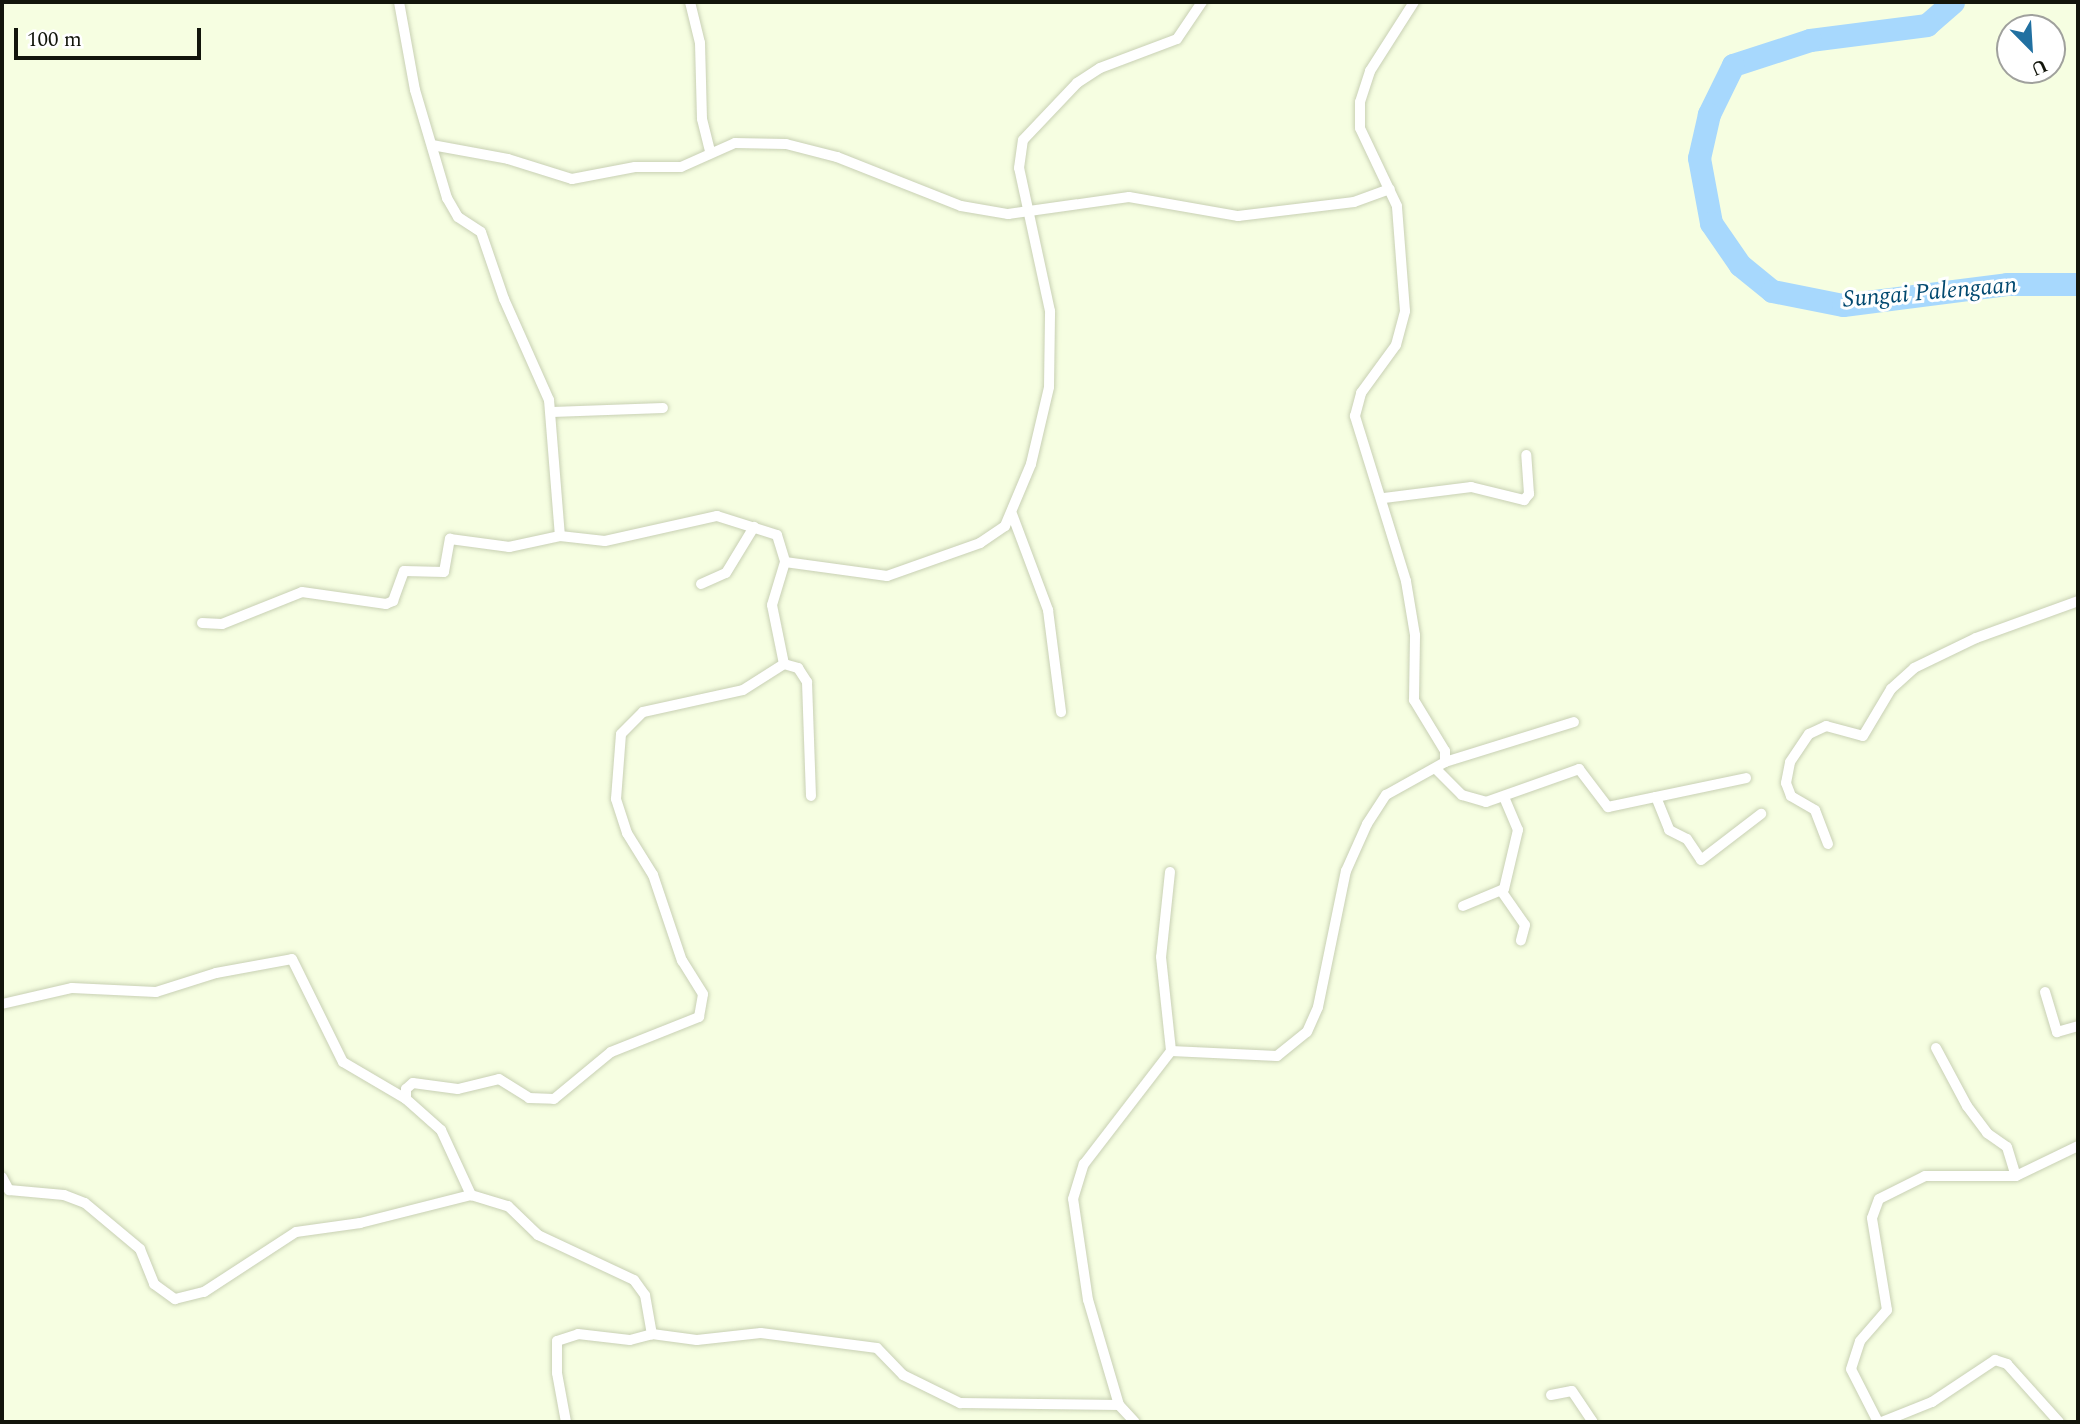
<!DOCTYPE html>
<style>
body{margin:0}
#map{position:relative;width:2080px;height:1424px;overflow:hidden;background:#f6fee1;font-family:Spectral,serif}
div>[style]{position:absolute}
.river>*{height:23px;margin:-11.5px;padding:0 11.5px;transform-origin:11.5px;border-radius:11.5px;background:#a7d8fd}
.roads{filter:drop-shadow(0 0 2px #c8d0b4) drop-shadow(0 0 2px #c8d0b4)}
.minor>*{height:10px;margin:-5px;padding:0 5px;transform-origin:5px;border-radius:5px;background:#fff}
span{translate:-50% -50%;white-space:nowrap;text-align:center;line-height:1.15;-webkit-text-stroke:6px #fff;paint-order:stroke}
.water-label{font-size:24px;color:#024970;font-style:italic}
.frame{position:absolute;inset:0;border:4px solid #12150b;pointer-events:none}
.north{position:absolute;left:1996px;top:14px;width:70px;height:70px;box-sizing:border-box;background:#fff;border:2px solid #a0a19d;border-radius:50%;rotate:156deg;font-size:19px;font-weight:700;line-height:28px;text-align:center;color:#12150b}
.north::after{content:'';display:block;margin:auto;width:24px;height:32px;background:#2170a1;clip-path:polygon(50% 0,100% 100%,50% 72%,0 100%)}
.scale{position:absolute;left:14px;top:28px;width:187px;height:32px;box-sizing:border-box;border:4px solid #12150b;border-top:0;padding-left:9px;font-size:21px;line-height:24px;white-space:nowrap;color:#12150b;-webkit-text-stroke:5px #fff;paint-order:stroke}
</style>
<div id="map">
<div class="river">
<i style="left:1953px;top:2px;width:35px;rotate:139deg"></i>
<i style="left:1927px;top:25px;width:118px;rotate:172.7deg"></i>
<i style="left:1810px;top:40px;width:81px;rotate:162deg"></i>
<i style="left:1733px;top:65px;width:55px;rotate:116.1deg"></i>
<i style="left:1709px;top:114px;width:45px;rotate:102.8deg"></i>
<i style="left:1699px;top:158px;width:66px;rotate:79.5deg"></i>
<i style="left:1711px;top:223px;width:51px;rotate:55.4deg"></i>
<i style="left:1740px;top:265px;width:41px;rotate:39.1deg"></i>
<i style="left:1772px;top:291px;width:72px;rotate:11.2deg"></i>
<i style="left:1843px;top:305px;width:165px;rotate:-7.3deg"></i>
<i style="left:2007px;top:284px;width:71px"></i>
</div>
<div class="roads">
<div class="minor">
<i style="left:399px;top:2px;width:89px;rotate:79.7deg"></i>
<i style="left:415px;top:90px;width:113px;rotate:73.5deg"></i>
<i style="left:447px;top:198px;width:22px;rotate:60deg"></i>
<i style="left:458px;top:217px;width:27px;rotate:33deg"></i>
<i style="left:481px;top:232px;width:71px;rotate:71.1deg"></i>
<i style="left:504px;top:299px;width:111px;rotate:66deg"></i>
<i style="left:549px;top:400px;width:136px;rotate:85.4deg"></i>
<i style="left:560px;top:536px;width:45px;rotate:6.3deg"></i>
<i style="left:605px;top:541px;width:115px;rotate:-12.6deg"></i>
<i style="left:717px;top:516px;width:63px;rotate:17.6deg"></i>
<i style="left:777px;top:535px;width:28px;rotate:73deg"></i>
<i style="left:690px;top:2px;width:42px;rotate:76.3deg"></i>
<i style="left:700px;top:43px;width:76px;rotate:88.5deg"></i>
<i style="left:702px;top:119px;width:34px;rotate:76deg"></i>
<i style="left:432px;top:145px;width:77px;rotate:10.4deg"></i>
<i style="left:508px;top:159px;width:67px;rotate:17.4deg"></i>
<i style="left:572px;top:179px;width:64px;rotate:-10.8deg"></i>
<i style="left:635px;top:167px;width:46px"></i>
<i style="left:681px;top:167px;width:59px;rotate:-24deg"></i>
<i style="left:735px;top:143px;width:51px;rotate:1.1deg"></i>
<i style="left:786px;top:144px;width:53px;rotate:14.3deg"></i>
<i style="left:837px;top:157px;width:133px;rotate:21.6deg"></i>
<i style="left:961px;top:206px;width:48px;rotate:9.7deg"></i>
<i style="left:1008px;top:214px;width:122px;rotate:-8deg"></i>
<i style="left:1129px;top:197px;width:111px;rotate:9.9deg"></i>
<i style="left:1238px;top:216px;width:117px;rotate:-6.9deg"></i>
<i style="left:1354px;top:202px;width:38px;rotate:-20deg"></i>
<i style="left:552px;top:412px;width:111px;rotate:-2.1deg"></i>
<i style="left:1384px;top:498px;width:88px;rotate:-7.2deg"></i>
<i style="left:1471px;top:487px;width:55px;rotate:13.8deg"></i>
<i style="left:1524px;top:500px;width:8px;rotate:-50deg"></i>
<i style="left:1529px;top:494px;width:39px;rotate:-94deg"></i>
<i style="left:1012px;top:514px;width:103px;rotate:69.4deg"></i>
<i style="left:1048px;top:610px;width:103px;rotate:82.7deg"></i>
<i style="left:701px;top:584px;width:27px;rotate:-24deg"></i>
<i style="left:726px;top:573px;width:54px;rotate:-58.7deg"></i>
<i style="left:202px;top:623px;width:20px;rotate:3deg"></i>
<i style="left:222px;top:624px;width:86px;rotate:-21.8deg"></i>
<i style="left:302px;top:592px;width:85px;rotate:8.1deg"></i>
<i style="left:386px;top:604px;width:8px;rotate:-23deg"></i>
<i style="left:393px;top:601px;width:32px;rotate:-70deg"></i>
<i style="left:404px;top:571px;width:40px;rotate:1.4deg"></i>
<i style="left:444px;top:572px;width:34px;rotate:-80deg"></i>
<i style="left:450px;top:539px;width:60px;rotate:7.7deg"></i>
<i style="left:509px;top:547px;width:52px;rotate:-12.2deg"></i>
<i style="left:784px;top:664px;width:15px;rotate:16deg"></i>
<i style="left:798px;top:668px;width:17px;rotate:57deg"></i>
<i style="left:807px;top:682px;width:114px;rotate:88deg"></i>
<i style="left:1445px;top:762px;width:135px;rotate:-17.2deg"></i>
<i style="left:1436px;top:769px;width:37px;rotate:45deg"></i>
<i style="left:1462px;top:795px;width:25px;rotate:16deg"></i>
<i style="left:1486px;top:802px;width:99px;rotate:-19.5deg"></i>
<i style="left:1579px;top:769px;width:48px;rotate:52.7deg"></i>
<i style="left:1608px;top:807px;width:49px;rotate:-11.8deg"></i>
<i style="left:1656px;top:797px;width:35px;rotate:68deg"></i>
<i style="left:1669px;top:830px;width:20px;rotate:27deg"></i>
<i style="left:1687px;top:839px;width:25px;rotate:56deg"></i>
<i style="left:1701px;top:860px;width:76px;rotate:-37.5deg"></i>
<i style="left:1656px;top:797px;width:92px;rotate:-11.9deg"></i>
<i style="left:1828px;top:844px;width:36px;rotate:-111deg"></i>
<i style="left:1815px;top:810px;width:28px;rotate:-150deg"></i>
<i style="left:1791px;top:796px;width:14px;rotate:-111deg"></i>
<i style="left:1786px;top:783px;width:21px;rotate:-79deg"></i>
<i style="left:1790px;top:762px;width:34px;rotate:-56deg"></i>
<i style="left:1809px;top:734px;width:19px;rotate:-25deg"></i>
<i style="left:1826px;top:726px;width:38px;rotate:15deg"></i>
<i style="left:1863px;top:736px;width:55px;rotate:-59.2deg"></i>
<i style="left:1891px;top:689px;width:31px;rotate:-42deg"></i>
<i style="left:1914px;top:668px;width:69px;rotate:-25.8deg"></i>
<i style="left:1976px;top:638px;width:109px;rotate:-19.9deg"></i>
<i style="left:1170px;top:872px;width:85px;rotate:96deg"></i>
<i style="left:1161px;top:957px;width:95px;rotate:83.9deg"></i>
<i style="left:1502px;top:892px;width:40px;rotate:55.1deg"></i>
<i style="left:1525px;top:925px;width:16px;rotate:105deg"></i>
<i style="left:1463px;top:906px;width:44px;rotate:-22.5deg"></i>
<i style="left:1504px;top:889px;width:61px;rotate:-76.7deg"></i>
<i style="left:1518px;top:830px;width:34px;rotate:-113deg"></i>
<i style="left:2045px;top:992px;width:42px;rotate:73.3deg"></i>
<i style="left:2057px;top:1032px;width:22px;rotate:-16deg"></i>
<i style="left:2px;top:1004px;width:72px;rotate:-12.9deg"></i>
<i style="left:72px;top:988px;width:84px;rotate:2.7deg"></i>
<i style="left:156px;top:992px;width:63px;rotate:-17.6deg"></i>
<i style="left:216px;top:973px;width:77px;rotate:-10.4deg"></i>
<i style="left:292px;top:959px;width:115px;rotate:63.7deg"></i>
<i style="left:343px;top:1062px;width:73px;rotate:30.4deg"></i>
<i style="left:406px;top:1099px;width:47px;rotate:41.5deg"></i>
<i style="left:441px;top:1130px;width:72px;rotate:65.2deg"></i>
<i style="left:471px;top:1195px;width:39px;rotate:17deg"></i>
<i style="left:508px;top:1206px;width:42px;rotate:44deg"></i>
<i style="left:538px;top:1235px;width:106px;rotate:25.1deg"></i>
<i style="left:634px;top:1280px;width:19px;rotate:54deg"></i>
<i style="left:645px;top:1295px;width:40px;rotate:80deg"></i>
<i style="left:652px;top:1334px;width:45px;rotate:7.6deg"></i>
<i style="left:697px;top:1340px;width:64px;rotate:-6.2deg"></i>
<i style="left:761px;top:1333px;width:117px;rotate:7.4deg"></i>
<i style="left:877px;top:1348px;width:37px;rotate:46deg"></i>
<i style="left:903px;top:1375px;width:64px;rotate:26.2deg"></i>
<i style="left:960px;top:1403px;width:159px;rotate:0.7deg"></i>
<i style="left:1119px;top:1405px;width:23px;rotate:47deg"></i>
<i style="left:1936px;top:1048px;width:66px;rotate:61.9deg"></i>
<i style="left:1967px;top:1106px;width:34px;rotate:53deg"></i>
<i style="left:1987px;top:1133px;width:24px;rotate:35deg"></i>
<i style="left:2007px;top:1147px;width:30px;rotate:73deg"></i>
<i style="left:406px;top:1099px;width:10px;rotate:-90deg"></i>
<i style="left:406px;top:1089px;width:9px;rotate:-41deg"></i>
<i style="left:413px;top:1083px;width:45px;rotate:7.6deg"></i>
<i style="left:458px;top:1089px;width:42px;rotate:-13.7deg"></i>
<i style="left:499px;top:1079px;width:36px;rotate:32deg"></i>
<i style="left:529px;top:1098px;width:25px;rotate:2deg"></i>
<i style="left:554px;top:1099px;width:74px;rotate:-39.5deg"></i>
<i style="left:611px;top:1052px;width:95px;rotate:-21.7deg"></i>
<i style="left:699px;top:1017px;width:23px;rotate:-80deg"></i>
<i style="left:703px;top:994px;width:39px;rotate:-122deg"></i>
<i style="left:682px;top:961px;width:91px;rotate:-108.6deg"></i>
<i style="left:653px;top:875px;width:49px;rotate:-121.8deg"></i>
<i style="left:627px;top:833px;width:36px;rotate:-108deg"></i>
<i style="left:616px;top:799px;width:65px;rotate:-85.6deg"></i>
<i style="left:621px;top:734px;width:31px;rotate:-45deg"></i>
<i style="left:643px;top:712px;width:102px;rotate:-12.4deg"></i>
<i style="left:743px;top:690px;width:49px;rotate:-32.4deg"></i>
<i style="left:784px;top:664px;width:60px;rotate:-101.5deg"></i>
<i style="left:772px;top:605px;width:45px;rotate:-73.2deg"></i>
<i style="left:785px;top:562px;width:103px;rotate:7.8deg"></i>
<i style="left:887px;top:576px;width:99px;rotate:-19.5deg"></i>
<i style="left:980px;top:543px;width:30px;rotate:-34deg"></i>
<i style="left:1005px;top:526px;width:67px;rotate:-67.2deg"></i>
<i style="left:1031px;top:464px;width:79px;rotate:-76.8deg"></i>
<i style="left:1049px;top:387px;width:76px;rotate:-89.2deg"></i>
<i style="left:1050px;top:311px;width:146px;rotate:-102.2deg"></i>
<i style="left:1019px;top:168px;width:28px;rotate:-82deg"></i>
<i style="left:1023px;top:140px;width:79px;rotate:-46.5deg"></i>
<i style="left:1077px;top:83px;width:27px;rotate:-33deg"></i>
<i style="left:1100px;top:68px;width:82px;rotate:-20.6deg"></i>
<i style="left:1177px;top:39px;width:45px;rotate:-56deg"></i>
<i style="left:2px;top:1177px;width:15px;rotate:62deg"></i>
<i style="left:9px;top:1190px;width:55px;rotate:5.2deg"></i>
<i style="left:64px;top:1195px;width:22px;rotate:21deg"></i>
<i style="left:85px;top:1203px;width:72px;rotate:39.9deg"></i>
<i style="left:140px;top:1249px;width:38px;rotate:68deg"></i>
<i style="left:154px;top:1284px;width:26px;rotate:36deg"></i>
<i style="left:175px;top:1299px;width:30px;rotate:-14deg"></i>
<i style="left:204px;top:1292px;width:110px;rotate:-33.1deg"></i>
<i style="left:296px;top:1232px;width:65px;rotate:-8deg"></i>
<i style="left:360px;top:1223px;width:114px;rotate:-14.2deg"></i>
<i style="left:1551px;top:1395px;width:21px;rotate:-11deg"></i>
<i style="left:1572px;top:1391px;width:37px;rotate:56deg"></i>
<i style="left:1119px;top:1405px;width:109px;rotate:-106.4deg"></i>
<i style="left:1088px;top:1300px;width:102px;rotate:-98.4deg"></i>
<i style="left:1073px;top:1199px;width:37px;rotate:-73deg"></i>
<i style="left:1084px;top:1164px;width:143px;rotate:-52.4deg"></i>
<i style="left:1171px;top:1051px;width:106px;rotate:2.7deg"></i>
<i style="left:1277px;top:1056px;width:38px;rotate:-39deg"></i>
<i style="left:1307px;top:1032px;width:27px;rotate:-66deg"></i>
<i style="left:1318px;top:1007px;width:139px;rotate:-78.4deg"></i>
<i style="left:1346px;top:871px;width:51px;rotate:-65.9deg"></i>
<i style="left:1367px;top:824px;width:35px;rotate:-57deg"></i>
<i style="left:1386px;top:795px;width:68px;rotate:-29.2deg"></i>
<i style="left:1445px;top:762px;width:11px;rotate:-90deg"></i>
<i style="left:1445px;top:751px;width:60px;rotate:-121.3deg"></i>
<i style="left:1414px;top:700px;width:65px;rotate:-89.1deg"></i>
<i style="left:1415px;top:635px;width:55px;rotate:-99.5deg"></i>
<i style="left:1406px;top:581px;width:173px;rotate:-107.2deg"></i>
<i style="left:1355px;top:416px;width:24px;rotate:-75deg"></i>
<i style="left:1361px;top:393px;width:59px;rotate:-53.9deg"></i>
<i style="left:1396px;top:345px;width:35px;rotate:-75deg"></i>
<i style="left:1405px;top:311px;width:105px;rotate:-94.4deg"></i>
<i style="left:1397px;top:206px;width:86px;rotate:-115.4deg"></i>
<i style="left:1360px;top:128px;width:26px;rotate:-90deg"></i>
<i style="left:1360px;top:102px;width:33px;rotate:-72deg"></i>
<i style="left:1370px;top:71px;width:82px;rotate:-57.5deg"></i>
<i style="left:566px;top:1422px;width:50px;rotate:-100.4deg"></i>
<i style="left:557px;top:1373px;width:32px;rotate:-90deg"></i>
<i style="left:557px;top:1341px;width:22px;rotate:-18deg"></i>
<i style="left:578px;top:1334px;width:52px;rotate:6.6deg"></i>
<i style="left:630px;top:1340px;width:23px;rotate:-15deg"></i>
<i style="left:1878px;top:1422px;width:59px;rotate:-117deg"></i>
<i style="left:1851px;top:1369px;width:29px;rotate:-72deg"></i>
<i style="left:1860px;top:1341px;width:41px;rotate:-48.9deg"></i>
<i style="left:1887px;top:1310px;width:93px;rotate:-99.3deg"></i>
<i style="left:1872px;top:1218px;width:20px;rotate:-70deg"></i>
<i style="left:1879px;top:1199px;width:51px;rotate:-26.6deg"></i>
<i style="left:1925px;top:1176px;width:91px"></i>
<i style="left:2016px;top:1176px;width:69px;rotate:-25.8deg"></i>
<i style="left:1882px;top:1422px;width:54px;rotate:-21.8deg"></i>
<i style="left:1932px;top:1402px;width:76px;rotate:-33.7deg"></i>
<i style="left:1995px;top:1360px;width:13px;rotate:18deg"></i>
<i style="left:2007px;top:1364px;width:78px;rotate:48.1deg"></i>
</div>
</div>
<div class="water-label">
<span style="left:1930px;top:293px;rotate:-5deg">Sungai Palengaan</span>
</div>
<div class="frame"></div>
<div class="north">U</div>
<div class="scale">100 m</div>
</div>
